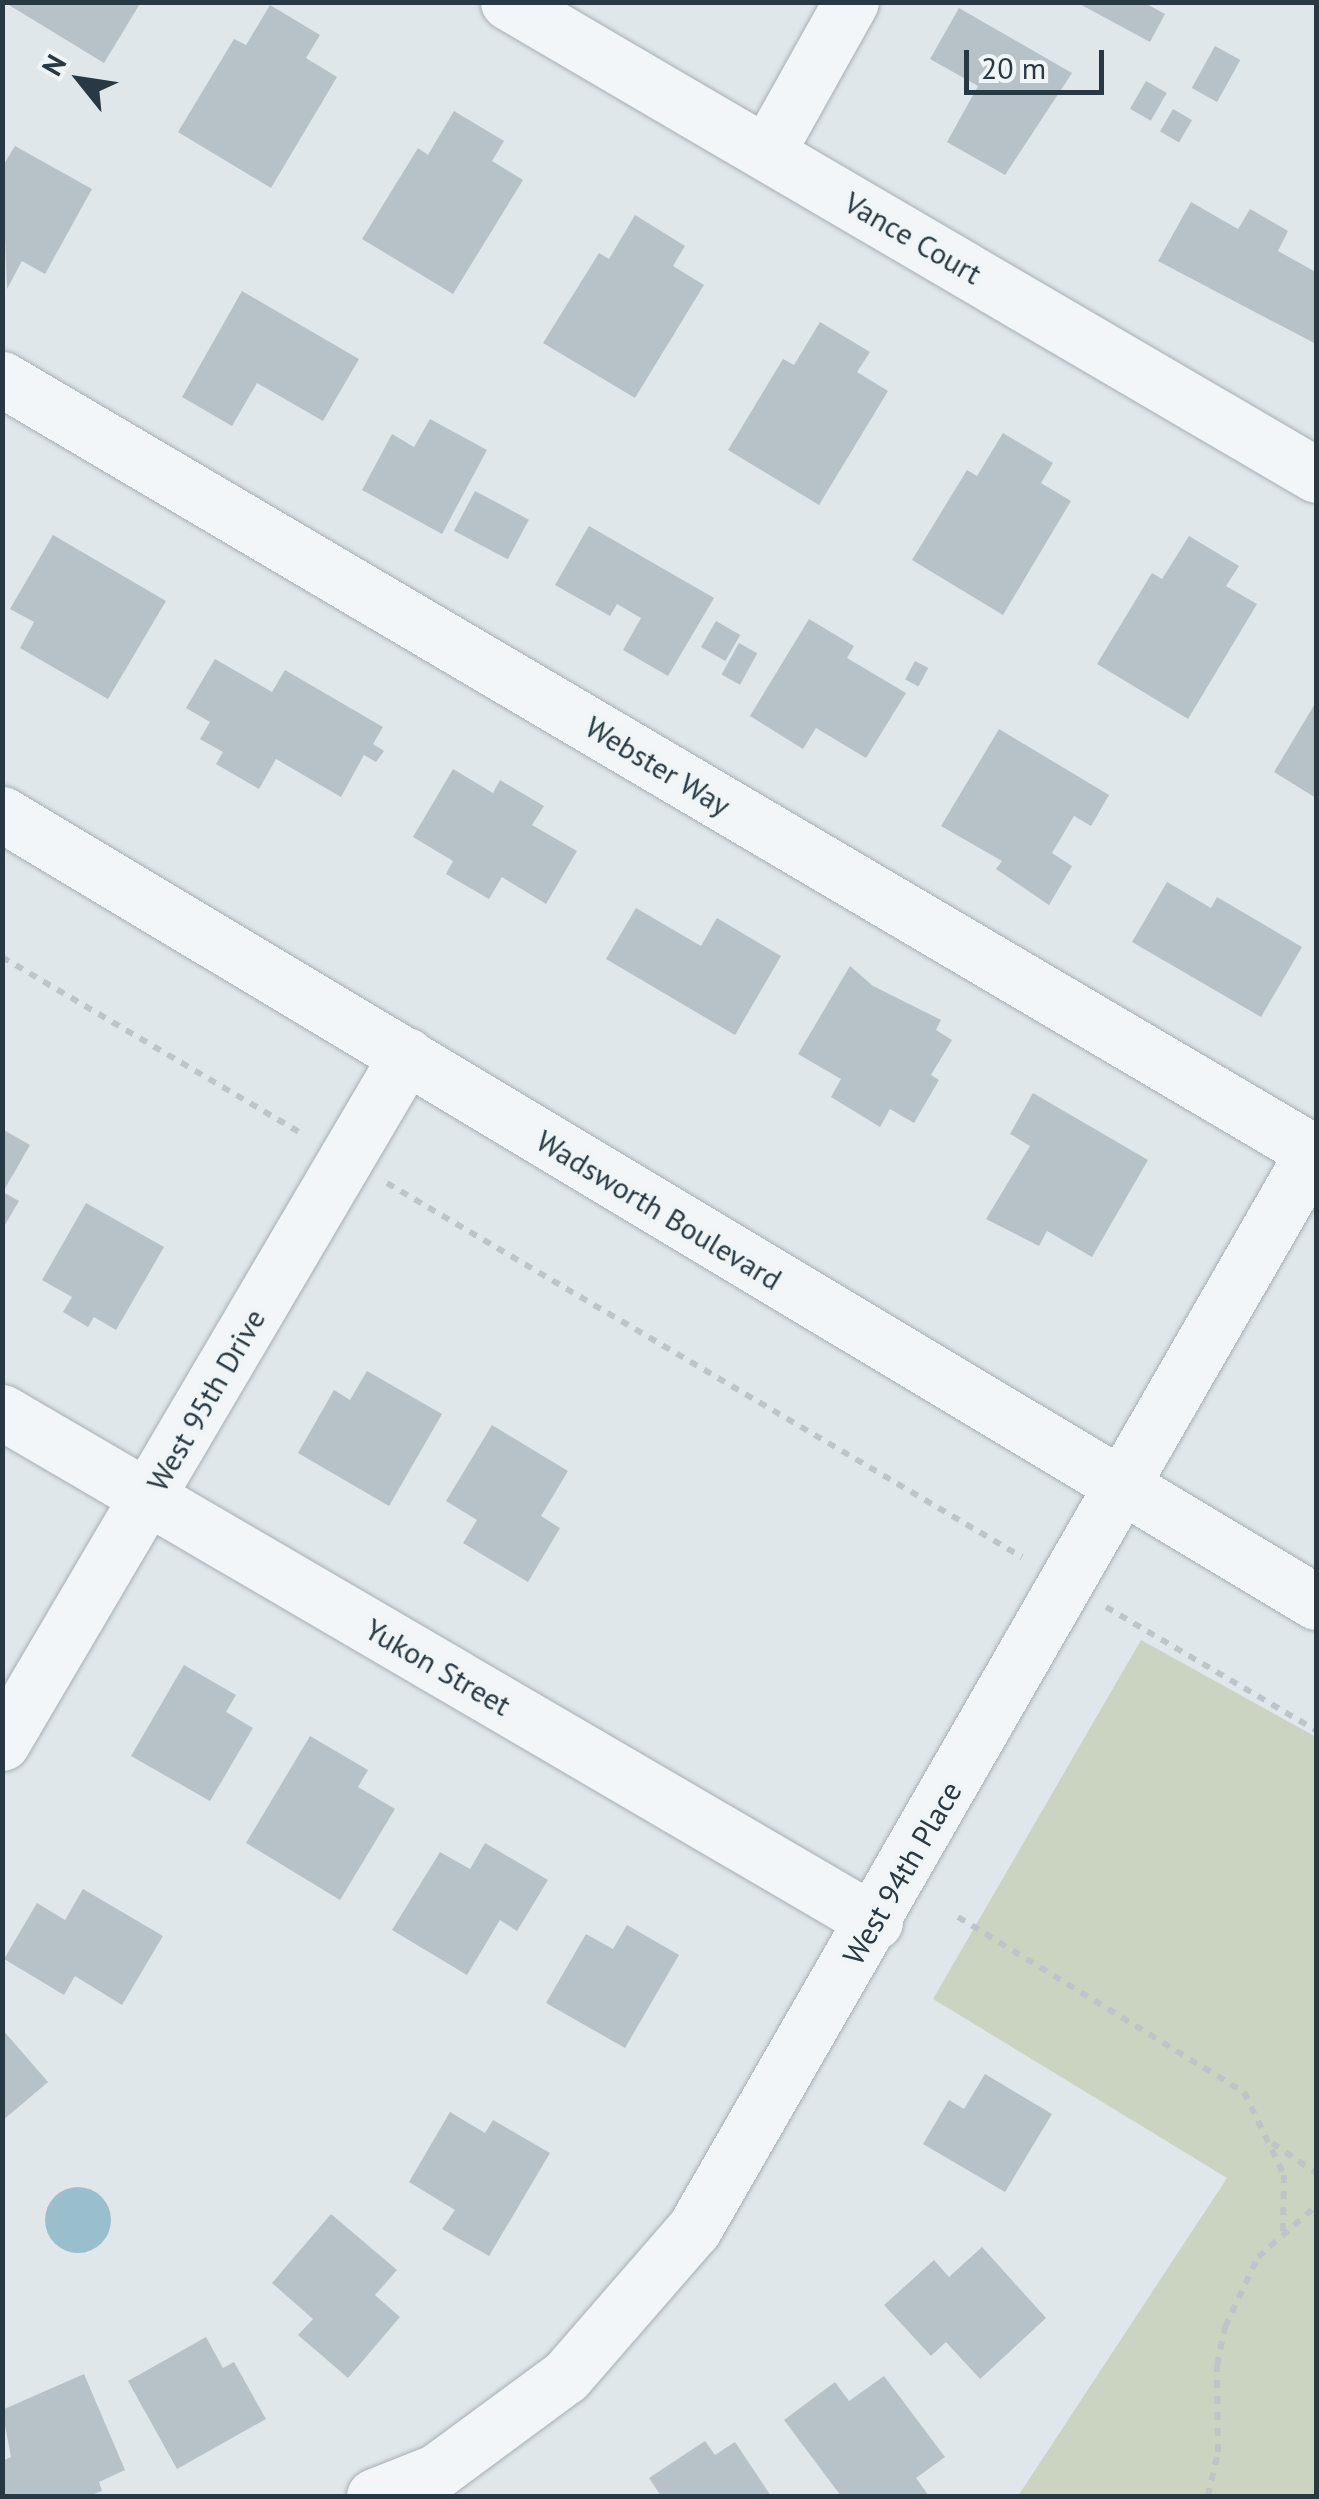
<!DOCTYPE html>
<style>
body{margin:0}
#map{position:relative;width:1319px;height:2499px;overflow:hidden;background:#e0e7ea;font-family:"PT Sans",sans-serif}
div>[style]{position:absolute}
.green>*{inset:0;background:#cbd4c1}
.water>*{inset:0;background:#99bfcc}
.round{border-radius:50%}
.building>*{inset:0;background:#b7c1c8;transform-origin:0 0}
.path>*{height:6px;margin-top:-3px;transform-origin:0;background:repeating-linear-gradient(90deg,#bec5c9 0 8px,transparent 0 16px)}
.roads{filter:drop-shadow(0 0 2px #a5afb5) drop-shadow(0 0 2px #a5afb5)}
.minor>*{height:55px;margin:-27.5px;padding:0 27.5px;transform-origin:27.5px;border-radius:27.5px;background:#f3f6f8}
.tertiary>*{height:55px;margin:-27.5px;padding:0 27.5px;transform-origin:27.5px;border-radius:27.5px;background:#f3f6f8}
span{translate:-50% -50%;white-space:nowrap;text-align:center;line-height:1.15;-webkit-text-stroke:9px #f0f5f7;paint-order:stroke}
.street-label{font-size:30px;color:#283943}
.frame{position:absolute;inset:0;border:5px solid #283943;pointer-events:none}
.north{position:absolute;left:30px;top:30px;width:100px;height:100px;-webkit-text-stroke:8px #f0f5f7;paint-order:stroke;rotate:300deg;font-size:28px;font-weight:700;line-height:40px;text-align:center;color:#283943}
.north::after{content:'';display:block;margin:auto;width:35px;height:45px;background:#283943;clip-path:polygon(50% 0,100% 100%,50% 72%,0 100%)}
.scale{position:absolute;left:964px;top:50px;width:140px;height:45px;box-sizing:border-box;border:5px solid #283943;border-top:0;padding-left:12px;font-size:30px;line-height:35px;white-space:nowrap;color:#283943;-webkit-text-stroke:8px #f0f5f7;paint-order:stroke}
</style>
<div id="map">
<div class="green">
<i style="clip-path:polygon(1141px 1640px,1316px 1737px,1316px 2496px,1018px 2496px,1227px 2178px,933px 1999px)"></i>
</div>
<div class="water">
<i class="round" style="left:45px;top:2187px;width:66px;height:66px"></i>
</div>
<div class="building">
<i style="clip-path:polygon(4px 2px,141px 2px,104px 63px)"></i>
<i style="clip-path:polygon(1076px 2px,1143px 2px,1165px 14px,1150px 42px)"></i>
<i style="clip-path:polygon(270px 5px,320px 35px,306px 58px,337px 77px,271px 188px,178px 132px,234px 39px,246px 45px)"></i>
<i style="clip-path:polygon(959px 8px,1072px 73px,1005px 175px,947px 142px,978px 86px,930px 59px)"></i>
<i style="left:1215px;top:46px;width:29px;height:48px;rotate:29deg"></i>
<i style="left:1146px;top:81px;width:24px;height:32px;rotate:30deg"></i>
<i style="left:1173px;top:109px;width:22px;height:26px;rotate:30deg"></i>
<i style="clip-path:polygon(454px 111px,504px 141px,492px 161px,523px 180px,453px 294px,362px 239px,418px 148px,428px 155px)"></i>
<i style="clip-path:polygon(15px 146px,92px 189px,45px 274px,22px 261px,7px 289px,2px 167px)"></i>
<i style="clip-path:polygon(1191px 202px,1238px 229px,1250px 209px,1288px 231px,1278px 251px,1314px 271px,1316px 266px,1316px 344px,1158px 261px)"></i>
<i style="clip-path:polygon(635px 215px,685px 246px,673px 266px,704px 285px,635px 398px,543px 343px,599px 253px,609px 259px)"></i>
<i style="clip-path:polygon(242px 291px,359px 359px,323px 421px,257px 383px,232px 426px,182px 397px)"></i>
<i style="clip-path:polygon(820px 322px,870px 352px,857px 372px,888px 391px,819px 505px,728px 450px,783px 359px,794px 365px)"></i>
<i style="clip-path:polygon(430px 419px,487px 450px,442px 534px,362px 490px,392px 434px,414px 447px)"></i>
<i style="clip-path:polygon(1003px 433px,1053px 463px,1041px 483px,1071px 501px,1003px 615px,912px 560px,967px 470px,977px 476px)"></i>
<i style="left:475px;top:491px;width:61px;height:45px;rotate:28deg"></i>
<i style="clip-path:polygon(589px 526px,714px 598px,668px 676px,623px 650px,641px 618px,617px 604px,610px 616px,555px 585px)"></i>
<i style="clip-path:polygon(53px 535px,166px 601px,108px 699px,20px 648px,34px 622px,10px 609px)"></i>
<i style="clip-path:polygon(1189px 536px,1239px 566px,1226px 586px,1257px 604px,1188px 719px,1097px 664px,1152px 573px,1162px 579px)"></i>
<i style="clip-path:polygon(809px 619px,854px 646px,847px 658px,906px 693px,866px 758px,816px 728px,803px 749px,750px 716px)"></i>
<i style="left:716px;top:621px;width:28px;height:30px;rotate:30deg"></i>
<i style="left:739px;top:643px;width:21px;height:36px;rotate:29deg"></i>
<i style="clip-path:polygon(215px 659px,272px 692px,285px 670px,383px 727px,373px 744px,384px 751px,376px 762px,364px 755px,341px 797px,276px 759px,259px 789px,216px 764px,223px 752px,200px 739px,210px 722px,186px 708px)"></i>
<i style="left:915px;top:661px;width:15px;height:21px;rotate:28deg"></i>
<i style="clip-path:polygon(1316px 702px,1316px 798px,1274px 772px)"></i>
<i style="clip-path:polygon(999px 729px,1109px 795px,1091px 826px,1074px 816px,1052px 853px,1072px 866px,1049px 905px,996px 869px,1002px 861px,941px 826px)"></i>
<i style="clip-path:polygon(453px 769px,493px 793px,500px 780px,544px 806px,532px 825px,577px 851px,546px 904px,502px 877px,489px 899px,446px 874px,453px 861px,413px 837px)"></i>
<i style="clip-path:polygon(1167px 882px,1211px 908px,1217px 897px,1302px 947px,1261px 1017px,1132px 942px)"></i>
<i style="clip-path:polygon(636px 908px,701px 946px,717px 918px,781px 956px,735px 1035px,606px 959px)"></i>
<i style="clip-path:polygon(850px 966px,873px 986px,941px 1020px,936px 1030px,952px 1040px,931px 1075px,939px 1080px,914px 1123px,890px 1109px,880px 1127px,831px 1097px,841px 1079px,798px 1054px)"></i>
<i style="clip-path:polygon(1033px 1093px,1148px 1160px,1092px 1257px,1047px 1231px,1039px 1246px,986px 1219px,1030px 1146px,1010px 1134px)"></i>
<i style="clip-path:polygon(2px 1129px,30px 1145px,3px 1192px,19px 1201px,2px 1230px)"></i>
<i style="clip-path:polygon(86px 1203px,164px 1247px,116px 1330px,94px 1317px,88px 1327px,63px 1312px,72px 1297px,42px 1280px)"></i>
<i style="clip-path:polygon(367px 1371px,442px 1414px,389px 1506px,298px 1453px,334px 1390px,350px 1400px)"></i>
<i style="clip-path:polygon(492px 1425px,568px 1471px,541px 1516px,560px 1528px,528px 1582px,463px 1543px,477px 1520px,446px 1501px)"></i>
<i style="clip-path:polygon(184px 1665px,236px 1695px,226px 1712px,253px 1728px,210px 1801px,131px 1756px)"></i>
<i style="clip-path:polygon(310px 1736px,368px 1770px,358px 1787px,395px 1809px,340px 1900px,246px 1843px)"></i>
<i style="clip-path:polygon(485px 1843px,548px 1880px,517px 1931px,500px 1920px,467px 1975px,392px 1930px,440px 1852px,470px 1869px)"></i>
<i style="clip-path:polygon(83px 1889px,163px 1936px,122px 2005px,75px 1976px,64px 1995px,4px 1959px,37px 1903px,65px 1920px)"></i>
<i style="clip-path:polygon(627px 1925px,679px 1955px,625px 2048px,546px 2003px,586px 1934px,613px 1949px)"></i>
<i style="clip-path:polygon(2px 2029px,48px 2082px,2px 2121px)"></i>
<i style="clip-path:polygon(985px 2074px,1052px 2114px,1005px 2192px,923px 2144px,949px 2100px,964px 2109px)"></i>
<i style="clip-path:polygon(450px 2112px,485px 2133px,493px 2120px,550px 2153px,489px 2256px,442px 2229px,455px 2210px,409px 2182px)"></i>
<i style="clip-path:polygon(331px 2214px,397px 2270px,375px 2295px,400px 2317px,348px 2378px,298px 2335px,313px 2319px,272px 2283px)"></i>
<i style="clip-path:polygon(982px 2247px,1046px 2318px,980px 2379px,946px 2342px,931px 2356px,884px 2305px,934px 2260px,949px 2277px)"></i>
<i style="clip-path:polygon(206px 2337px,223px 2368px,234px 2362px,266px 2419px,177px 2469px,128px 2381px)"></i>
<i style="clip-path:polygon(84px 2374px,125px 2470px,99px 2482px,102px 2491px,89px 2496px,5px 2496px,2px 2461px,11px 2457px,2px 2410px)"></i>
<i style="clip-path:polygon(884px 2376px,945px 2457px,916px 2478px,929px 2496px,841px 2496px,784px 2420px,835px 2382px,849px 2401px)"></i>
<i style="clip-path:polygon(705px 2441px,715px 2455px,735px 2442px,771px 2496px,661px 2496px,649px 2478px)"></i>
</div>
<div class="path">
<i style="left:2px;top:957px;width:349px;rotate:30.5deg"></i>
<i style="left:387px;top:1183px;width:737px;rotate:30.5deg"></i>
<i style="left:1106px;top:1607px;width:243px;rotate:30.4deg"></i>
<i style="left:958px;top:1917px;width:335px;rotate:31.5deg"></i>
<i style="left:1244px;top:2092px;width:92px;rotate:64.3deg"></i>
<i style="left:1284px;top:2175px;width:56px;rotate:91deg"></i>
<i style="left:1272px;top:2143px;width:53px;rotate:34.3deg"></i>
<i style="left:1208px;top:2496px;width:45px;rotate:-77.2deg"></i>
<i style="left:1218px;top:2452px;width:87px;rotate:-90.7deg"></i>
<i style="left:1217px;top:2365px;width:39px;rotate:-78deg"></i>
<i style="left:1225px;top:2327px;width:77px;rotate:-64.8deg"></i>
<i style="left:1258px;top:2257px;width:77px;rotate:-41.3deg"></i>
</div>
<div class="roads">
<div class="minor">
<i style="left:508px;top:2px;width:936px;rotate:30.34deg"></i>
<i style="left:767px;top:152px;width:172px;rotate:-60.8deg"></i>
<i style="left:2px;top:379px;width:1523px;rotate:30.51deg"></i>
<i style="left:2px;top:1412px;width:1011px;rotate:30.29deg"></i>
<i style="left:2px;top:1743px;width:798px;rotate:-59.52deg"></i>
<i style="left:374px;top:2496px;width:68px;rotate:-21.6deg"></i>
<i style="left:437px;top:2471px;width:160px;rotate:-36.4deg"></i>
<i style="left:566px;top:2376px;width:195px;rotate:-49deg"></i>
<i style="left:694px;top:2229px;width:1248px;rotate:-60.11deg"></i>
</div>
<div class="tertiary">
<i style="left:2px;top:814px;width:1532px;rotate:30.95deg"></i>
</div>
</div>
<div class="street-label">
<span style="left:913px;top:238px;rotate:30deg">Vance Court</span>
<span style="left:658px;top:766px;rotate:31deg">Webster Way</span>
<span style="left:659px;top:1210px;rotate:31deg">Wadsworth Boulevard</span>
<span style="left:206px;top:1400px;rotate:-60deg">West 95th Drive</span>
<span style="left:438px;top:1667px;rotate:30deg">Yukon Street</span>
<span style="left:902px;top:1873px;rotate:-60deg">West 94th Place</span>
</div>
<div class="frame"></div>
<div class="north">N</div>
<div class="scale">20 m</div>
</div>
